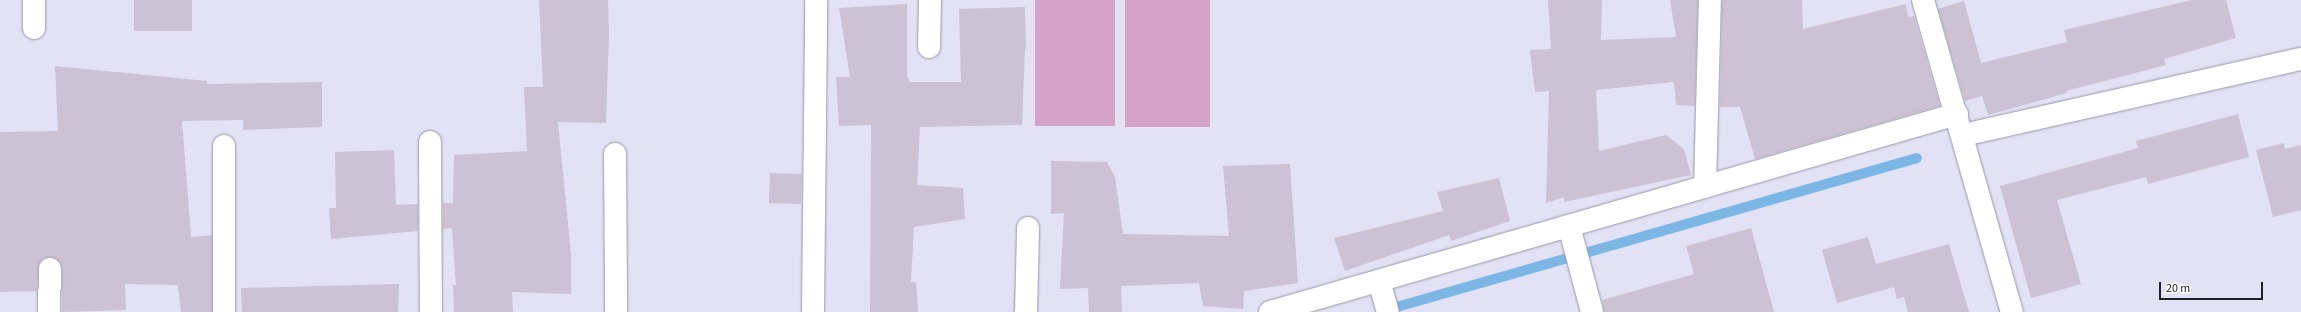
<!DOCTYPE html>
<style>
body{margin:0}
#map{position:relative;width:2301px;height:312px;overflow:hidden;background:#e2e1f5;font-family:"Source Sans 3",sans-serif}
div>[style]{position:absolute}
.green>*{inset:0;background:#d5a3ca;transform-origin:0 0}
.stream>*{height:10px;margin:-5px;padding:0 5px;transform-origin:5px;border-radius:5px;background:#7bb6e5}
.building>*{inset:0;background:#ccc2d4;transform-origin:0 0}
.roads{filter:drop-shadow(0 0 1px #9897aa) drop-shadow(0 0 1px #9897aa)}
.minor>*{height:22px;margin:-11px;padding:0 11px;transform-origin:11px;border-radius:11px;background:#fff}
span{translate:-50% -50%;white-space:nowrap;text-align:center;line-height:1.15;-webkit-text-stroke:3px #fff;paint-order:stroke}
.scale{position:absolute;left:2159px;top:282px;width:104px;height:18px;box-sizing:border-box;border:2px solid #202027;border-top:0;padding-left:5px;font-size:12px;line-height:14px;white-space:nowrap;color:#202027;-webkit-text-stroke:3px #fff;paint-order:stroke}
</style>
<div id="map">
<div class="green">
<i style="left:1035px;top:0;width:80px;height:126px"></i>
<i style="left:1125px;top:0;width:85px;height:127px"></i>
</div>
<div class="stream">
<i style="left:1386px;top:310px;width:552px;rotate:-15.97deg"></i>
</div>
<div class="building">
<i style="left:134px;top:0;width:58px;height:31px"></i>
<i style="clip-path:polygon(539px 0,608px 0,609px 33px,606px 123px,558px 122px,571px 254px,571px 294px,512px 292px,513px 312px,454px 312px,453px 285px,456px 285px,452px 228px,443px 229px,443px 203px,453px 203px,454px 155px,527px 151px,524px 87px,543px 87px)"></i>
<i style="clip-path:polygon(1548px 0,1602px 0,1601px 40px,1676px 37px,1670px 0,1698px 0,1695px 106px,1676px 105px,1674px 82px,1596px 90px,1599px 151px,1666px 135px,1684px 149px,1691px 175px,1564px 202px,1564px 197px,1546px 203px,1549px 91px,1535px 92px,1530px 50px,1551px 49px)"></i>
<i style="clip-path:polygon(1722px 0,1802px 0,1803px 29px,1906px 4px,1908px 17px,1914px 16px,1940px 106px,1755px 159px,1740px 107px,1720px 107px)"></i>
<i style="clip-path:polygon(2192px 0,2226px 0,2236px 38px,2164px 59px,2166px 65px,2066px 91px,2067px 93px,1988px 115px,1982px 96px,1965px 101px,1938px 9px,1964px 1px,1981px 63px,2067px 42px,2064px 30px)"></i>
<i style="clip-path:polygon(907px 4px,907px 78px,909px 78px,909px 82px,961px 82px,959px 9px,1025px 7px,1026px 49px,1025px 49px,1022px 125px,920px 127px,917px 185px,963px 188px,965px 219px,914px 227px,911px 282px,916px 282px,918px 312px,870px 312px,871px 125px,839px 126px,836px 77px,850px 77px,839px 8px)"></i>
<i style="clip-path:polygon(55px 66px,207px 81px,207px 84px,322px 82px,322px 127px,243px 130px,243px 120px,182px 121px,191px 237px,212px 235px,212px 312px,181px 312px,178px 285px,125px 284px,126px 310px,62px 312px,62px 269px,61px 263px,51px 257px,44px 258px,39px 263px,37px 291px,0 292px,0 132px,58px 131px)"></i>
<i style="clip-path:polygon(2238px 114px,2249px 157px,2148px 184px,2146px 177px,2057px 200px,2081px 284px,2031px 298px,2000px 186px,2138px 148px,2136px 141px)"></i>
<i style="clip-path:polygon(2284px 143px,2285px 149px,2301px 145px,2301px 210px,2273px 217px,2256px 150px)"></i>
<i style="clip-path:polygon(394px 150px,396px 205px,418px 204px,418px 231px,331px 239px,329px 208px,336px 208px,335px 152px)"></i>
<i style="clip-path:polygon(1051px 161px,1107px 162px,1115px 177px,1123px 234px,1229px 236px,1223px 166px,1290px 164px,1298px 283px,1244px 291px,1243px 309px,1203px 306px,1199px 283px,1121px 286px,1122px 312px,1089px 312px,1088px 288px,1060px 289px,1064px 213px,1051px 214px)"></i>
<i style="left:770px;top:173px;width:32px;height:30px;rotate:2deg"></i>
<i style="clip-path:polygon(1499px 178px,1510px 221px,1451px 241px,1449px 235px,1345px 271px,1334px 238px,1443px 211px,1437px 192px)"></i>
<i style="clip-path:polygon(1751px 228px,1774px 312px,1604px 312px,1602px 300px,1694px 274px,1686px 246px)"></i>
<i style="clip-path:polygon(1868px 237px,1876px 264px,1949px 244px,1969px 312px,1908px 312px,1904px 297px,1897px 299px,1894px 287px,1837px 303px,1822px 250px)"></i>
<i style="clip-path:polygon(399px 284px,398px 312px,242px 312px,241px 288px)"></i>
</div>
<div class="roads">
<div class="minor">
<i style="left:1923px;top:0;width:324px;rotate:74.1deg"></i>
<i style="left:34px;top:28px;width:28px;rotate:-90deg"></i>
<i style="left:929px;top:47px;width:47px;rotate:-88.8deg"></i>
<i style="left:1963px;top:135px;width:346px;rotate:-12.7deg"></i>
<i style="left:430px;top:142px;width:170px;rotate:89.7deg"></i>
<i style="left:615px;top:154px;width:158px;rotate:89.6deg"></i>
<i style="left:1705px;top:187px;width:187px;rotate:-88.5deg"></i>
<i style="left:1569px;top:226px;width:89px;rotate:75deg"></i>
<i style="left:1379px;top:281px;width:32px;rotate:74deg"></i>
<i style="left:49px;top:312px;width:43px;rotate:-88.7deg"></i>
<i style="left:224px;top:312px;width:166px;rotate:-90deg"></i>
<i style="left:813px;top:312px;width:312px;rotate:-89.4deg"></i>
<i style="left:1026px;top:312px;width:84px;rotate:-88.6deg"></i>
<i style="left:1270px;top:312px;width:715px;rotate:-16.08deg"></i>
</div>
</div>
<div class="scale">20 m</div>
</div>
